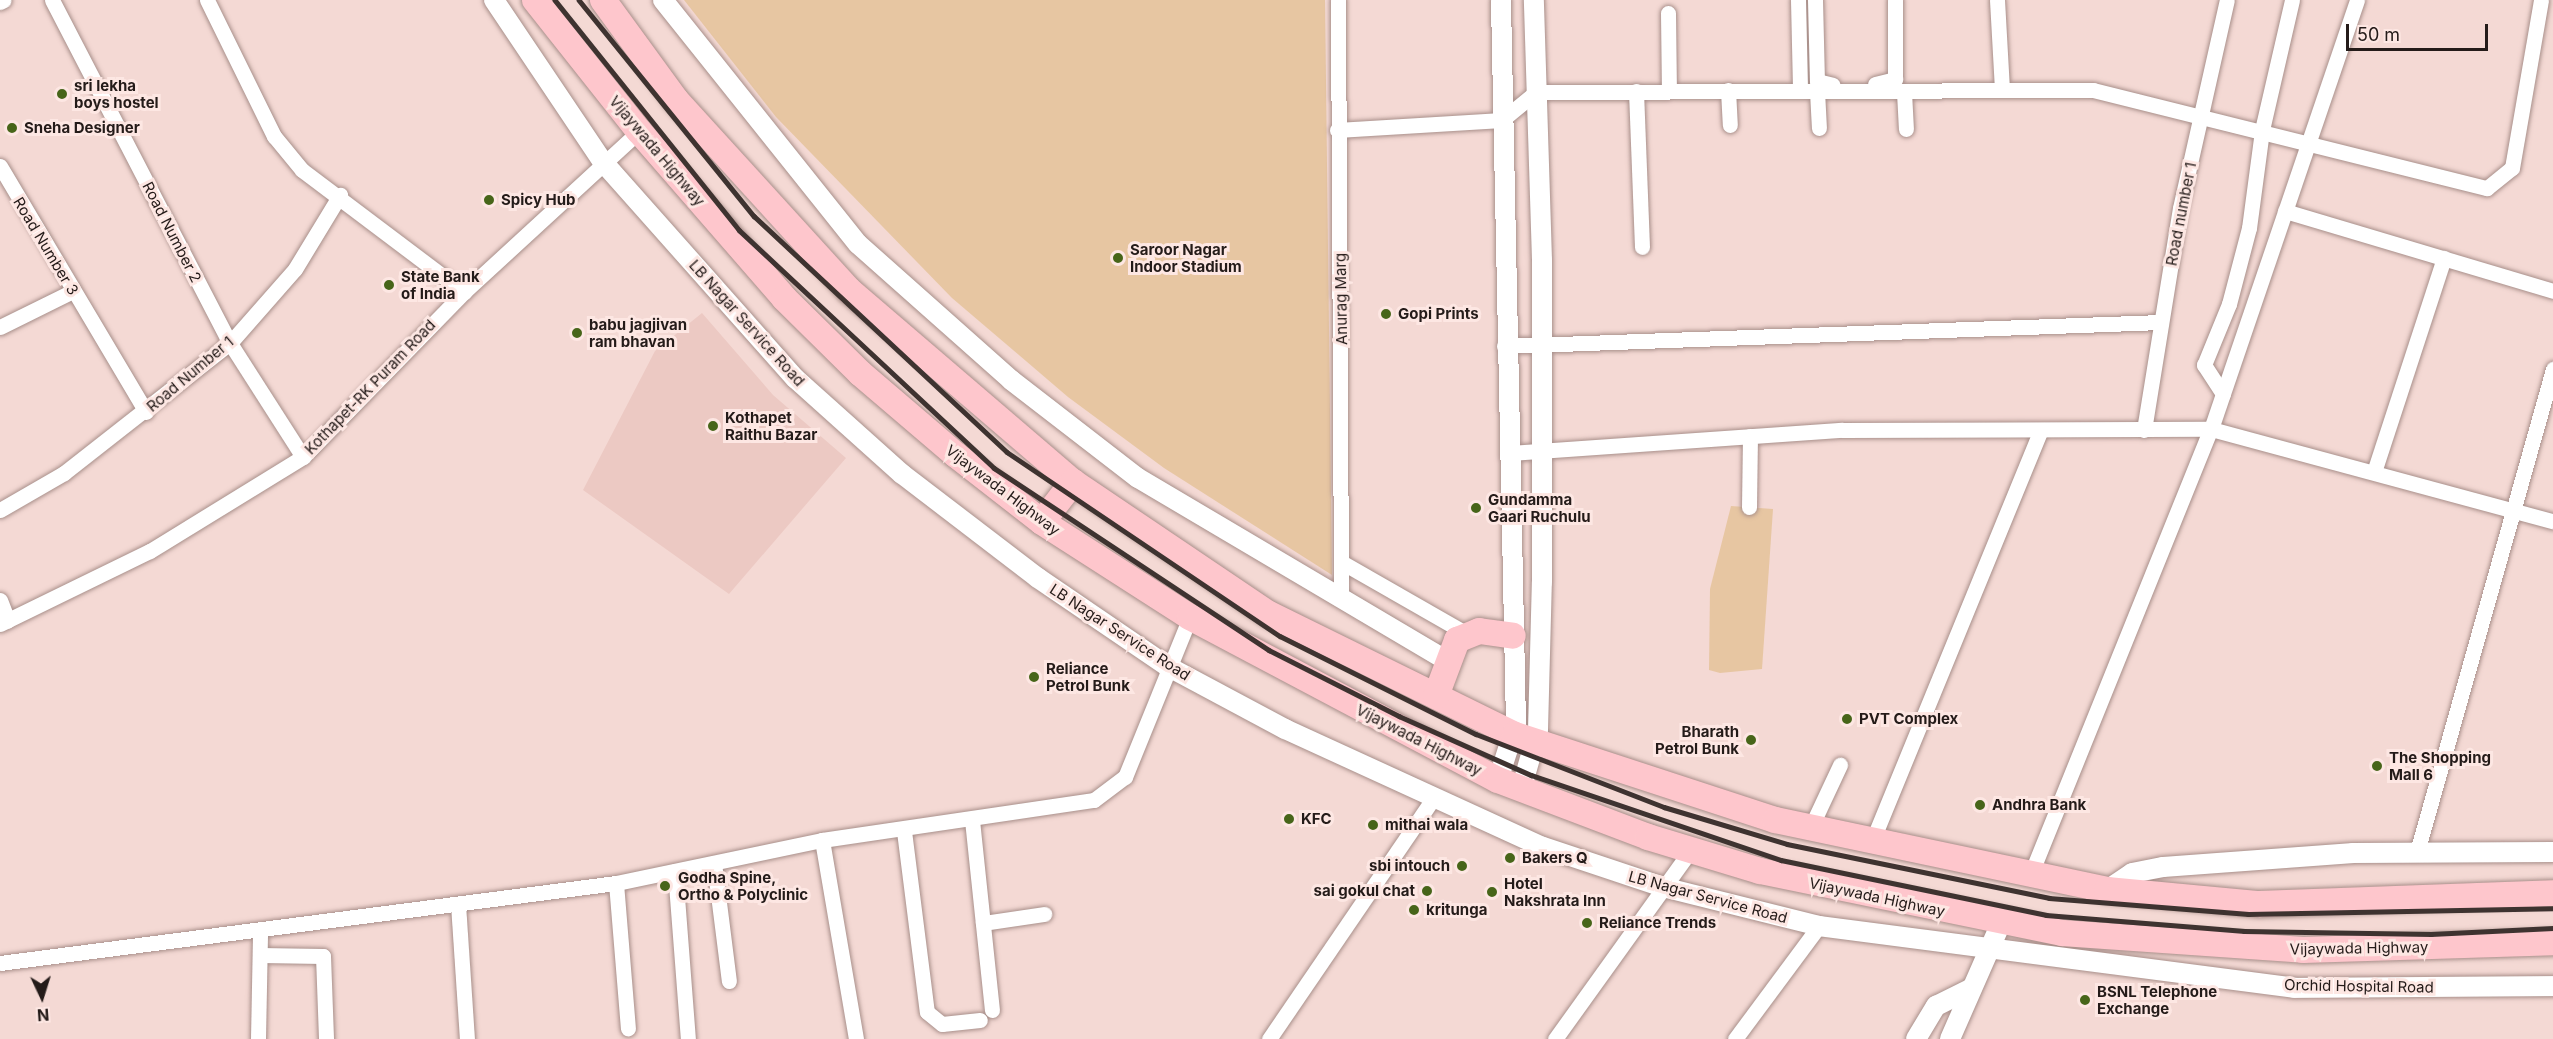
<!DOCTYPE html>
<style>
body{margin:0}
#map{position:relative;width:2553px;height:1039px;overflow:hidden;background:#f4d9d4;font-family:Inter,sans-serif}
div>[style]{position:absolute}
.built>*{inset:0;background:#ecc9c3}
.green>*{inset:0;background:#e7c6a2}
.roads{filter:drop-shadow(0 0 2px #a88f8a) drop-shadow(0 0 2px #a88f8a)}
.minor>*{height:15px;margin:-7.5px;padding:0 7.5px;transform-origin:7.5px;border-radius:7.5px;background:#fff}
.tertiary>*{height:20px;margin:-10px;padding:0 10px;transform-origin:10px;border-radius:10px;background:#fff}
.trunk>*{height:26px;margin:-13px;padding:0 13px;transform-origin:13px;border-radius:13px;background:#fec6cc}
.rail>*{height:4.5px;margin:-2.25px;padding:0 2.25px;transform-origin:2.25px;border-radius:2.25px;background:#3e3330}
.dots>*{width:16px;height:16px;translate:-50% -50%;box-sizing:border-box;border:3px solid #fde7e3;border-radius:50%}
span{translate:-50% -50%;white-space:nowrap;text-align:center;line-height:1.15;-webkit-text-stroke:6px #fde7e3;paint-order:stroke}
.poi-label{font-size:15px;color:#241b19;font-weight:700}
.left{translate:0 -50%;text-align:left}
.right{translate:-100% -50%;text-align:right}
.street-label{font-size:15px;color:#241b19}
.north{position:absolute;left:12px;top:967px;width:60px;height:60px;-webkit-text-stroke:4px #fde7e3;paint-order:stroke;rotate:176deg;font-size:16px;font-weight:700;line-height:24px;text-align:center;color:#241b19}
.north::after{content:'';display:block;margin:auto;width:21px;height:27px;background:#241b19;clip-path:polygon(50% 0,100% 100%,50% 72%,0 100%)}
.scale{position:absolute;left:2346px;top:24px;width:142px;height:27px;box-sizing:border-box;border:3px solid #241b19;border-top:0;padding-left:8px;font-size:18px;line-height:21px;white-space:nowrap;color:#241b19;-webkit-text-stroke:4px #fde7e3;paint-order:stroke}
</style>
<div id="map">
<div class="built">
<i style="clip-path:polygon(702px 313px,773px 395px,846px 458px,729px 594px,583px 490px,655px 351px)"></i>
</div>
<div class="green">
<i style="clip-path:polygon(684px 0,1325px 0,1332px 575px,1164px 468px,1068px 397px,952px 298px,776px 117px)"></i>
<i style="clip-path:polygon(1731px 506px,1773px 509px,1762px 669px,1720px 673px,1709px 670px,1710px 589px)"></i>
</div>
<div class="roads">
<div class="minor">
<i style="left:52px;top:0;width:386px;rotate:62.6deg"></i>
<i style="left:230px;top:343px;width:135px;rotate:57.4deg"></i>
<i style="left:207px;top:0;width:152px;rotate:63.8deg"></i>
<i style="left:274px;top:136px;width:44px;rotate:50.5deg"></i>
<i style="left:302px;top:170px;width:203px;rotate:37deg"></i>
<i style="left:1338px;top:0;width:599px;rotate:89.71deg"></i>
<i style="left:1798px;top:0;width:91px;rotate:88.7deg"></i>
<i style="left:1815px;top:0;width:81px;rotate:88.6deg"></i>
<i style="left:1817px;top:81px;width:16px;rotate:14deg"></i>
<i style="left:1997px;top:0;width:89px;rotate:86.8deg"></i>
<i style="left:0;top:2px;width:4px;rotate:-27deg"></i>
<i style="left:1668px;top:13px;width:77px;rotate:89.3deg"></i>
<i style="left:1875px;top:84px;width:21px;rotate:-14deg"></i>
<i style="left:1895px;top:79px;width:79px;rotate:-90deg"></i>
<i style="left:1728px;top:90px;width:35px;rotate:87deg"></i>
<i style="left:1636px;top:91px;width:156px;rotate:87.8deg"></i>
<i style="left:1817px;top:91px;width:37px;rotate:87deg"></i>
<i style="left:1904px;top:92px;width:37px;rotate:87deg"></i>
<i style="left:1337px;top:130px;width:165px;rotate:-3.5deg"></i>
<i style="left:1502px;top:120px;width:44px;rotate:-39.5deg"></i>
<i style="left:1536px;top:92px;width:557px;rotate:-0.21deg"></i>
<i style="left:2093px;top:90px;width:406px;rotate:14deg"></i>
<i style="left:2487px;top:188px;width:32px;rotate:-39deg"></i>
<i style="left:2512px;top:168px;width:170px;rotate:-80.2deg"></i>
<i style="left:0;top:166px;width:286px;rotate:59.3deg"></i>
<i style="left:2285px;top:211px;width:280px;rotate:16.6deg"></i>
<i style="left:0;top:327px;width:81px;rotate:-26.3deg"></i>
<i style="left:1504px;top:346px;width:657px;rotate:-2.09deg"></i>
<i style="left:2223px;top:394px;width:35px;rotate:-123deg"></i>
<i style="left:2204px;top:365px;width:66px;rotate:-67.7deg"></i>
<i style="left:2229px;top:304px;width:79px;rotate:-75.3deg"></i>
<i style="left:2249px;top:228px;width:99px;rotate:-82.4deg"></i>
<i style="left:2262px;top:130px;width:133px;rotate:-77deg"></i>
<i style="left:2144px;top:430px;width:225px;rotate:-80.8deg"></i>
<i style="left:2180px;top:208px;width:213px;rotate:-77.3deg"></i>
<i style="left:1510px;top:453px;width:333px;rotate:-4deg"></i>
<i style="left:1842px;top:430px;width:369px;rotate:-0.2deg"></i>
<i style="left:2211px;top:429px;width:354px;rotate:15.1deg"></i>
<i style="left:2375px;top:469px;width:222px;rotate:-71.9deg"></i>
<i style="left:1749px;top:507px;width:71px;rotate:-89.2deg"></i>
<i style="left:0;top:510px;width:74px;rotate:-30deg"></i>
<i style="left:64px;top:473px;width:211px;rotate:-38.1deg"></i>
<i style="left:230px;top:343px;width:98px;rotate:-48.7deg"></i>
<i style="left:295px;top:269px;width:87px;rotate:-58.7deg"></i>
<i style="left:1343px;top:563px;width:143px;rotate:29.8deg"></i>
<i style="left:0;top:600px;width:22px;rotate:69deg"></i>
<i style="left:0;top:624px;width:167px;rotate:-26deg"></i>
<i style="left:150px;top:551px;width:180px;rotate:-31.6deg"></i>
<i style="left:303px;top:457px;width:231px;rotate:-45.7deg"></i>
<i style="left:464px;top:292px;width:238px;rotate:-42.6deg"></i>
<i style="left:972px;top:820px;width:191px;rotate:84deg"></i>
<i style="left:1810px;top:829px;width:71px;rotate:-64.9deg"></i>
<i style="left:904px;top:831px;width:182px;rotate:82.8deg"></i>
<i style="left:927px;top:1012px;width:19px;rotate:39deg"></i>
<i style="left:942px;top:1024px;width:38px;rotate:-6deg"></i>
<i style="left:822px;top:840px;width:202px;rotate:80.3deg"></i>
<i style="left:1871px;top:844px;width:446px;rotate:-67.7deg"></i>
<i style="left:2417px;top:852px;width:502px;rotate:-74.27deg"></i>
<i style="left:714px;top:863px;width:119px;rotate:82.8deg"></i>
<i style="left:675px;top:871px;width:169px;rotate:85.6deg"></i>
<i style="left:2030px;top:876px;width:482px;rotate:-68deg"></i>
<i style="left:2211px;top:429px;width:453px;rotate:-71.2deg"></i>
<i style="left:616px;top:883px;width:146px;rotate:85.3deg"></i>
<i style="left:458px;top:904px;width:135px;rotate:86.2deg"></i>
<i style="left:983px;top:923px;width:62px;rotate:-8.4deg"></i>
<i style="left:260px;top:955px;width:63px;rotate:0.9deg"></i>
<i style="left:323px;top:956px;width:83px;rotate:87.9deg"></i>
<i style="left:0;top:963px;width:621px;rotate:-7.4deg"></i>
<i style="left:616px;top:883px;width:210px;rotate:-11.8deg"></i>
<i style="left:822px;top:840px;width:275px;rotate:-8.4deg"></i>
<i style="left:1094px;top:800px;width:39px;rotate:-37deg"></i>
<i style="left:1125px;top:777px;width:173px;rotate:-67.9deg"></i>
<i style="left:258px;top:1039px;width:109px;rotate:-88.9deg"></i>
<i style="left:1269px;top:1039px;width:291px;rotate:-55.7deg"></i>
<i style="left:1555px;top:1039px;width:233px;rotate:-54.3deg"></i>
<i style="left:1735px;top:1039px;width:141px;rotate:-53.4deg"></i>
</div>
<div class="tertiary">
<i style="left:494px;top:0;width:195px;rotate:56.1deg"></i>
<i style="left:603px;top:162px;width:290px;rotate:48.4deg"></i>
<i style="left:796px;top:379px;width:142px;rotate:41.9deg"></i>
<i style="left:902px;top:474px;width:171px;rotate:37.4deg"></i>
<i style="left:1038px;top:578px;width:156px;rotate:34.3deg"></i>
<i style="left:1167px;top:666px;width:134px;rotate:28.1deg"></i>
<i style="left:1285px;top:729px;width:284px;rotate:24.6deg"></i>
<i style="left:1543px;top:847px;width:126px;rotate:18.4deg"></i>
<i style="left:1663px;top:887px;width:161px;rotate:14deg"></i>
<i style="left:1819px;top:926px;width:479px;rotate:7.4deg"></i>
<i style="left:2294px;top:988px;width:259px;rotate:-0.4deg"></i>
<i style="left:663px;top:0;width:312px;rotate:51.4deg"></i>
<i style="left:858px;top:244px;width:205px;rotate:41.6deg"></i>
<i style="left:1011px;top:380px;width:160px;rotate:37.7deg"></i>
<i style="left:1138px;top:478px;width:358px;rotate:30.6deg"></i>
<i style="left:1498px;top:780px;width:59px;rotate:-72.2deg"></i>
<i style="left:1516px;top:724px;width:724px;rotate:-91.19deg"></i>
<i style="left:1521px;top:790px;width:62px;rotate:-74.2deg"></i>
<i style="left:1538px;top:730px;width:148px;rotate:-88.5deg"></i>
<i style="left:1542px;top:582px;width:322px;rotate:-90deg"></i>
<i style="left:1542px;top:260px;width:260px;rotate:-91.8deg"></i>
<i style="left:2107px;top:890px;width:30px;rotate:-34deg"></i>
<i style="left:2132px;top:873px;width:32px;rotate:-11deg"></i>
<i style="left:2163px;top:867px;width:191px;rotate:-4.2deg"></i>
<i style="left:2353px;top:853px;width:200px;rotate:-0.3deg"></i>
<i style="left:1916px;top:1039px;width:39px;rotate:-59deg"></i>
<i style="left:1936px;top:1006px;width:40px;rotate:-26.6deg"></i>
<i style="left:1950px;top:1039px;width:127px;rotate:-66.3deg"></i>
</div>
<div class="trunk">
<i style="left:535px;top:0;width:167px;rotate:51.6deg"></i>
<i style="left:639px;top:131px;width:221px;rotate:49deg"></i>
<i style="left:784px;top:298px;width:107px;rotate:44.6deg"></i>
<i style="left:860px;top:373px;width:126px;rotate:40.5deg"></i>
<i style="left:956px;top:455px;width:109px;rotate:37.9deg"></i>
<i style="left:1042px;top:522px;width:176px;rotate:32.7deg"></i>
<i style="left:1190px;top:617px;width:348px;rotate:27.9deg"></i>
<i style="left:1498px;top:780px;width:160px;rotate:20.8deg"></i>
<i style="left:1648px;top:837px;width:117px;rotate:16.9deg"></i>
<i style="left:1760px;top:871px;width:308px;rotate:11.6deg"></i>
<i style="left:2062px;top:933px;width:242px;rotate:4deg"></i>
<i style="left:2303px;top:950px;width:250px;rotate:-1.8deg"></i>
<i style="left:603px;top:0;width:124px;rotate:53.9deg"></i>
<i style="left:676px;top:100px;width:258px;rotate:47.7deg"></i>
<i style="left:850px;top:291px;width:294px;rotate:40.6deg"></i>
<i style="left:1073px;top:482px;width:236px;rotate:34deg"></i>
<i style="left:1269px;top:614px;width:274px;rotate:26.2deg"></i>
<i style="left:1515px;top:735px;width:274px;rotate:18.1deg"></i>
<i style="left:1775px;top:820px;width:339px;rotate:11.9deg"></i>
<i style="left:2107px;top:890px;width:153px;rotate:5.3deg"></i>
<i style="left:2259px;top:904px;width:294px;rotate:-2.1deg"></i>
<i style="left:1042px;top:522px;width:51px;rotate:-52.2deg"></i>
<i style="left:1436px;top:696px;width:60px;rotate:-69.4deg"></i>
<i style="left:1457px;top:640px;width:24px;rotate:-22deg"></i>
<i style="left:1479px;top:631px;width:34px;rotate:8deg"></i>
</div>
</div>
<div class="rail">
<i style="left:555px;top:0;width:295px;rotate:51.3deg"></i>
<i style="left:739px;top:230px;width:349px;rotate:43deg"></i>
<i style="left:994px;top:468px;width:330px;rotate:33.5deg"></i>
<i style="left:1269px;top:650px;width:146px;rotate:26.9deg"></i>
<i style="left:1399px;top:716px;width:145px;rotate:24.1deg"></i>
<i style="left:1531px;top:775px;width:264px;rotate:18.8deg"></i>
<i style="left:1781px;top:860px;width:271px;rotate:11.7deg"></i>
<i style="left:2046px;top:915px;width:199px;rotate:4.6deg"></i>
<i style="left:2244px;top:931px;width:187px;rotate:0.9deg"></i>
<i style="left:2431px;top:934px;width:122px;rotate:-2.8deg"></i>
<i style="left:579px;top:0;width:278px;rotate:51deg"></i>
<i style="left:754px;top:216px;width:346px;rotate:43deg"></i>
<i style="left:1007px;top:452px;width:329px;rotate:34deg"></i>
<i style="left:1280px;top:636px;width:219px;rotate:26.6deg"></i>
<i style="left:1476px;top:734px;width:202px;rotate:21.2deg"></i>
<i style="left:1664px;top:807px;width:128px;rotate:16.7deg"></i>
<i style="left:1787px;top:844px;width:268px;rotate:11.6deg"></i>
<i style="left:2049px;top:898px;width:200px;rotate:4.6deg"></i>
<i style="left:2248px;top:914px;width:305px;rotate:-1.1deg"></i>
</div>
<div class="dots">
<i style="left:62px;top:94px;background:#476519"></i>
<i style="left:12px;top:128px;background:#476519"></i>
<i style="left:489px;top:200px;background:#476519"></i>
<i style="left:1118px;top:258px;background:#476519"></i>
<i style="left:389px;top:285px;background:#476519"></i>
<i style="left:1386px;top:314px;background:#476519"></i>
<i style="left:577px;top:333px;background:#476519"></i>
<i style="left:713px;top:426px;background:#476519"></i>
<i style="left:1476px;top:508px;background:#476519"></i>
<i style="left:1034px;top:677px;background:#476519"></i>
<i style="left:1847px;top:719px;background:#476519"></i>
<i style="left:1751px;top:740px;background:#476519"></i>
<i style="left:2377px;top:766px;background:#476519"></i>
<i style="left:1980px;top:805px;background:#476519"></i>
<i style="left:1289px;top:819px;background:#476519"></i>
<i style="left:1373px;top:825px;background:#476519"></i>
<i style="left:1510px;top:858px;background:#476519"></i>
<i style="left:1462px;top:866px;background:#476519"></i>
<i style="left:665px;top:886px;background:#476519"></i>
<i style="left:1427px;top:891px;background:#476519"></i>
<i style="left:1492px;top:892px;background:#476519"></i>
<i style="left:1414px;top:910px;background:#476519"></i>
<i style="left:1587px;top:923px;background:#476519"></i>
<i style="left:2085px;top:1000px;background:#476519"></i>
</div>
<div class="poi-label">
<span class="left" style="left:74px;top:94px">sri lekha<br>boys hostel</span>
<span class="left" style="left:24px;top:128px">Sneha Designer</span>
<span class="left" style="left:501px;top:200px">Spicy Hub</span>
<span class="left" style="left:1130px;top:258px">Saroor Nagar<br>Indoor Stadium</span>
<span class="left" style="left:401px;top:285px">State Bank<br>of India</span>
<span class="left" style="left:1398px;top:314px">Gopi Prints</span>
<span class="left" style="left:589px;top:333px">babu jagjivan<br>ram bhavan</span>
<span class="left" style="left:725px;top:426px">Kothapet<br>Raithu Bazar</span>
<span class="left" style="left:1488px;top:508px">Gundamma<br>Gaari Ruchulu</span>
<span class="left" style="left:1046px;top:677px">Reliance<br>Petrol Bunk</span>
<span class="left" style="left:1859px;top:719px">PVT Complex</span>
<span class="right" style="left:1739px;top:740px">Bharath<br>Petrol Bunk</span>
<span class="left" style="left:2389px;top:766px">The Shopping<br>Mall 6</span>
<span class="left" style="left:1992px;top:805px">Andhra Bank</span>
<span class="left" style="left:1301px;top:819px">KFC</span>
<span class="left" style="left:1385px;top:825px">mithai wala</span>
<span class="left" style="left:1522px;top:858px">Bakers Q</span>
<span class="right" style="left:1450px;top:866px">sbi intouch</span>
<span class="left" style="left:678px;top:886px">Godha Spine,<br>Ortho &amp; Polyclinic</span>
<span class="left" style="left:1504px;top:892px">Hotel<br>Nakshrata Inn</span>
<span class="right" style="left:1415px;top:891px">sai gokul chat</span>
<span class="left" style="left:1426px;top:910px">kritunga</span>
<span class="left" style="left:1599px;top:923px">Reliance Trends</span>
<span class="left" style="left:2097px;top:1000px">BSNL Telephone<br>Exchange</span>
</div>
<div class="street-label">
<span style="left:657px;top:151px;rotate:50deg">Vijaywada Highway</span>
<span style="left:2181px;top:214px;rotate:-79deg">Road number 1</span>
<span style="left:172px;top:232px;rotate:63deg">Road Number 2</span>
<span style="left:46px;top:246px;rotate:59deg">Road Number 3</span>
<span style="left:1341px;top:299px;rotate:-91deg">Anurag Marg</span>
<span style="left:747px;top:323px;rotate:48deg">LB Nagar Service Road</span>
<span style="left:190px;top:374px;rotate:-40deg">Road Number 1</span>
<span style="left:370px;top:387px;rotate:-46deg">Kothapet-RK Puram Road</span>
<span style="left:1003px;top:490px;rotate:37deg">Vijaywada Highway</span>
<span style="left:1120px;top:632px;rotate:33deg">LB Nagar Service Road</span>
<span style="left:1419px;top:740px;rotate:27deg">Vijaywada Highway</span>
<span style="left:1708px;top:897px;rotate:15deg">LB Nagar Service Road</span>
<span style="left:1877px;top:897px;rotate:12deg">Vijaywada Highway</span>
<span style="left:2359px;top:948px;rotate:-1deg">Vijaywada Highway</span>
<span style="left:2359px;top:986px;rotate:1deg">Orchid Hospital Road</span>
</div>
<div class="north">N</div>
<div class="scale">50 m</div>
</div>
